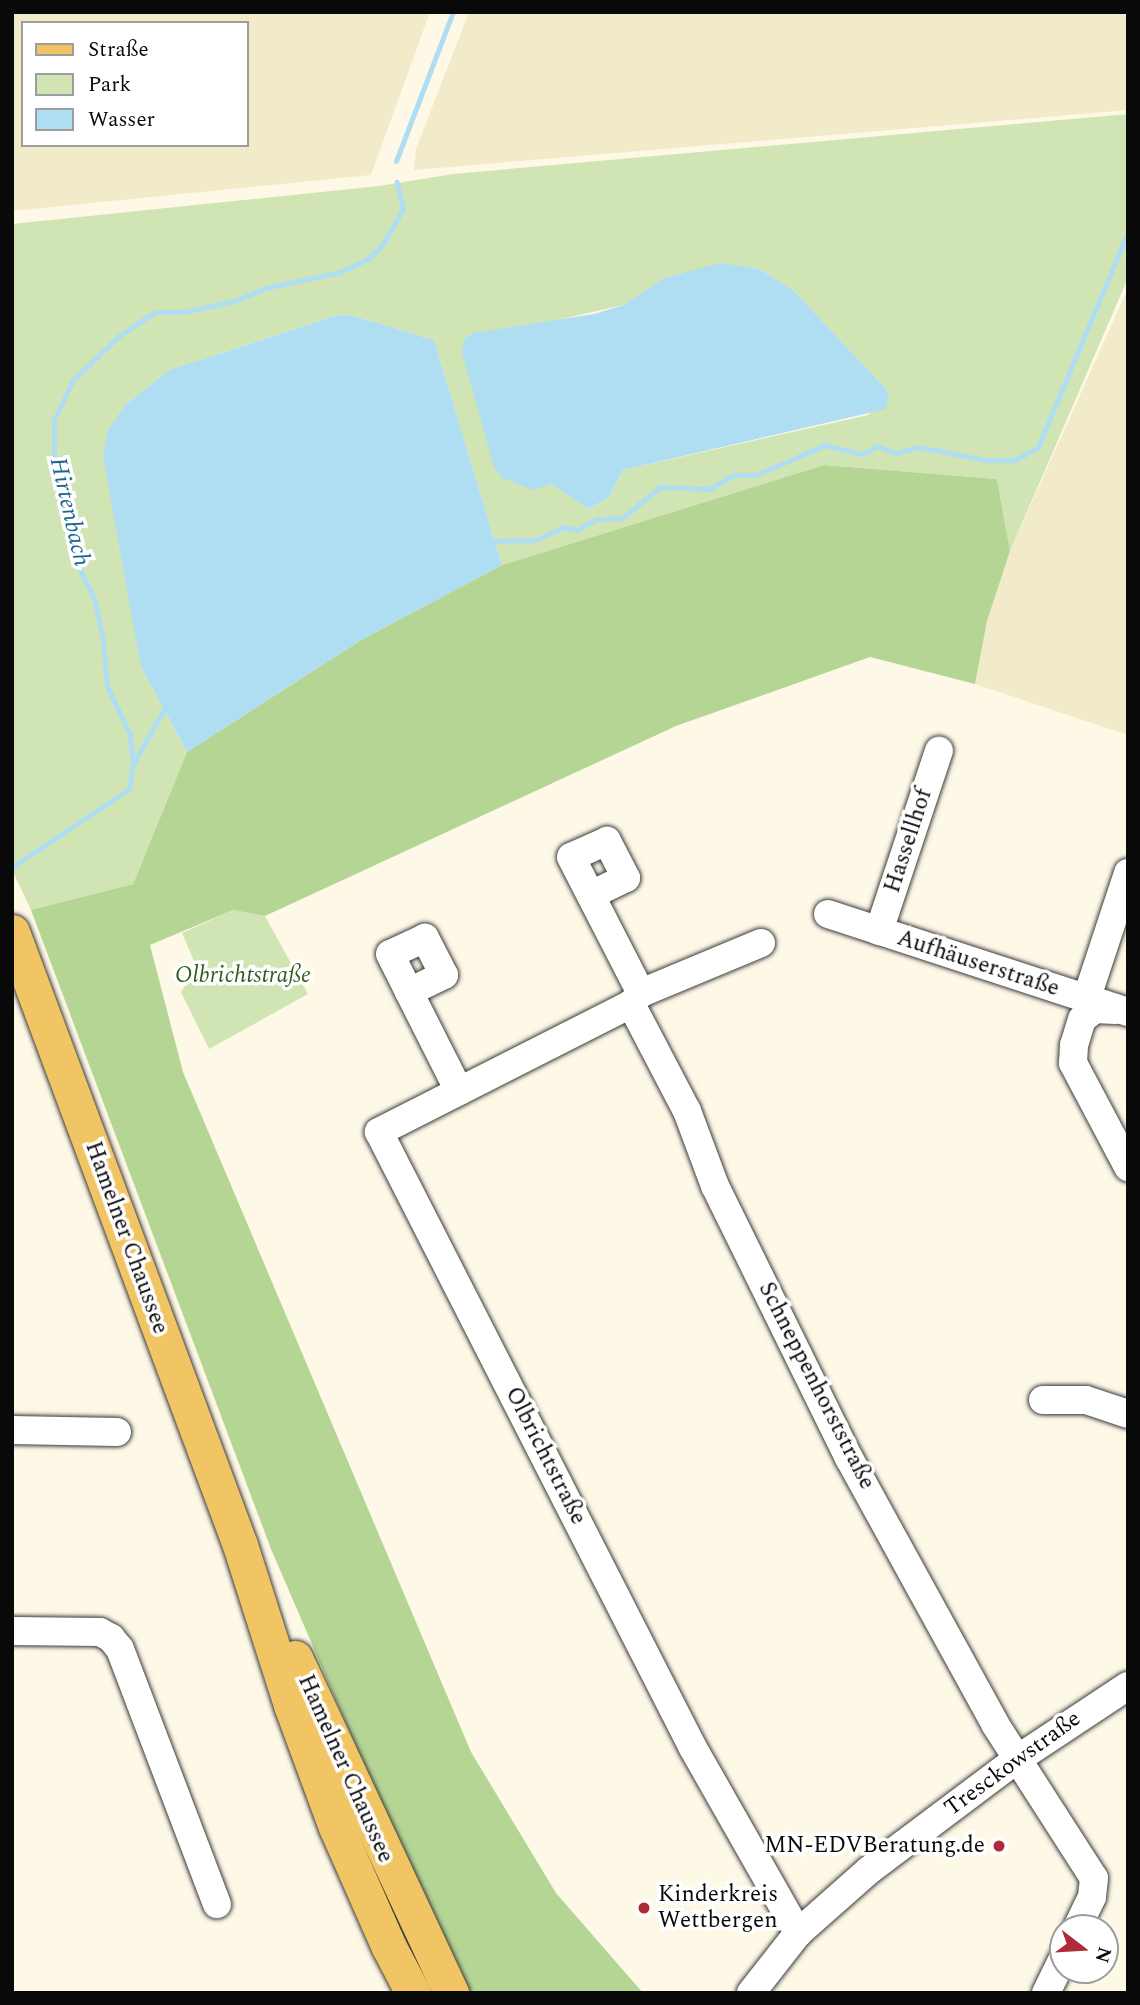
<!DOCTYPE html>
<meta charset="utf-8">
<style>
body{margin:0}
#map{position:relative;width:1140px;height:2005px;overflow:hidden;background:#fef8e7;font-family:Spectral,serif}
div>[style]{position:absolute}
.farmland>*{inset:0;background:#f1ebca}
.green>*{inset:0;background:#d1e5b4}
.forest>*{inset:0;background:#b5d594}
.water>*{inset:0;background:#afddf2}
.stream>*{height:5px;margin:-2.5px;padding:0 2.5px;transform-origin:2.5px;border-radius:2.5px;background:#afddf2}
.roads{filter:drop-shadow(0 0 2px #3c3c3c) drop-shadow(0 0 2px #3c3c3c)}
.minor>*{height:28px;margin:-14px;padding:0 14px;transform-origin:14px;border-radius:14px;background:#fff}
.major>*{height:35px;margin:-17.5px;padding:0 17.5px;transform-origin:17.5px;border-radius:17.5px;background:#f1c564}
.dots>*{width:19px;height:19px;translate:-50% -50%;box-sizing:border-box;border:4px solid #fff;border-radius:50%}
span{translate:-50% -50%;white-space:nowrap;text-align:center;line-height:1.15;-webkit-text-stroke:7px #fff;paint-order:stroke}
.street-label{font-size:23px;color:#090909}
.park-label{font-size:23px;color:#305c1f;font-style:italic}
.poi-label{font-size:23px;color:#090909}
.right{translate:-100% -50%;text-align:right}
.left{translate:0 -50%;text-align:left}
.water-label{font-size:24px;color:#1c6692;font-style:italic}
.frame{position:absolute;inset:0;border:14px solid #090909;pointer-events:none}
.legend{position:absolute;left:21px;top:21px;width:228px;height:126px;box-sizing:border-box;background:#fff;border:2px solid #9d9d9d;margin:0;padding:9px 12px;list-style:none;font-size:21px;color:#090909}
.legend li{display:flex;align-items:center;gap:14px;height:35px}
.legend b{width:35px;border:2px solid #9d9d9d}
.north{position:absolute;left:1049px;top:1914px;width:70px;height:70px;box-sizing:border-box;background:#fff;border:2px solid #9d9d9d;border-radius:50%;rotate:107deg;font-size:19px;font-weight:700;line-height:28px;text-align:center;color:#090909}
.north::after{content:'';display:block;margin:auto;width:24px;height:32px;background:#b02b3a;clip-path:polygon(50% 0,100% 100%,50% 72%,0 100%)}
</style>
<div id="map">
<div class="farmland">
<i style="clip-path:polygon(evenodd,12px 12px,430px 12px,371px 175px,12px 211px,12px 12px,23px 23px,247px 23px,247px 145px,23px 145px,23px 23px)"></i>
<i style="clip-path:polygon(469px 12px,1126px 12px,1128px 110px,414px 170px,416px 149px)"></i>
<i style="clip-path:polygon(1128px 288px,1128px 735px,975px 684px,987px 621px,1010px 551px)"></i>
</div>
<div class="green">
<i style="clip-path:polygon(evenodd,1128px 114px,1128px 278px,1010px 551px,997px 479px,824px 465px,502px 565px,434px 340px,354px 316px,338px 315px,169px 370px,125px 405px,141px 667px,187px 752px,133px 884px,31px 910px,12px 870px,12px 224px,379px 186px,453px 174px,1128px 114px,720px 264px,760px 269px,793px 290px,889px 392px,868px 415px,623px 470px,609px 497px,589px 509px,551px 484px,543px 323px,624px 305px,664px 278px,720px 264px)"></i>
<i style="clip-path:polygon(233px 910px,265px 916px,308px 994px,209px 1049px,181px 992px,197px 968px,182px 933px)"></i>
</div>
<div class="forest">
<i style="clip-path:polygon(824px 465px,997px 479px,1010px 551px,987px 621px,975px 684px,870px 657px,676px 726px,265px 916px,233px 910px,150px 945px,183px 1072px,471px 1752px,556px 1893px,643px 1993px,467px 1993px,431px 1920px,271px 1549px,31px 910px,133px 884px,187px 752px,361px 640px,502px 565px)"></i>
</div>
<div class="water">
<i style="clip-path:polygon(720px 263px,760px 269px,793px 290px,889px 392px,886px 409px,623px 470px,609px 497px,589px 509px,551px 484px,534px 490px,502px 478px,494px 467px,462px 353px,464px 339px,473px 333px,594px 314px,624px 305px,664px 278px)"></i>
<i style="clip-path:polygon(338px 315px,354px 316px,434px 340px,502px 565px,361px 640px,187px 752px,141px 667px,103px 457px,108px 430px,125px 405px,169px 370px)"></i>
</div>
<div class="stream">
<i style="left:396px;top:161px;width:160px;rotate:-69.1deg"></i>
<i style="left:488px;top:541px;width:47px;rotate:-1.2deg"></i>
<i style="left:535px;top:540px;width:32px;rotate:-24deg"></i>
<i style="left:564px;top:527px;width:12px;rotate:14deg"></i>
<i style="left:576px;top:530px;width:24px;rotate:-28deg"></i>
<i style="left:597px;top:519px;width:25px;rotate:-2deg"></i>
<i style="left:622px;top:518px;width:49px;rotate:-39.2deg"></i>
<i style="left:660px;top:487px;width:49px;rotate:2.3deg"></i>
<i style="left:709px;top:489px;width:28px;rotate:-30deg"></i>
<i style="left:733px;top:475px;width:23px"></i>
<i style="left:756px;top:475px;width:75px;rotate:-23.5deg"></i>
<i style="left:825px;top:445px;width:38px;rotate:14deg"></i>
<i style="left:862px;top:454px;width:17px;rotate:-28deg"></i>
<i style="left:877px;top:446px;width:20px;rotate:20deg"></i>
<i style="left:896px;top:453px;width:23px;rotate:-15deg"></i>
<i style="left:918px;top:447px;width:69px;rotate:10.8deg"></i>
<i style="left:986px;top:460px;width:29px"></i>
<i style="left:1015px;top:460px;width:26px;rotate:-29deg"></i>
<i style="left:1038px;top:447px;width:233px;rotate:-67.3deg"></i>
<i style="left:133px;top:764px;width:69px;rotate:-60.5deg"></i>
<i style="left:12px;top:867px;width:141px;rotate:-33.7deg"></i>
<i style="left:129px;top:789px;width:25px;rotate:-81deg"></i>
<i style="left:133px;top:764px;width:29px;rotate:-96deg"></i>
<i style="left:130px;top:735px;width:54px;rotate:-115.1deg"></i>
<i style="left:107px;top:686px;width:46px;rotate:-95deg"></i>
<i style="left:103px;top:640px;width:40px;rotate:-102deg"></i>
<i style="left:95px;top:601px;width:47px;rotate:-115.5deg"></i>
<i style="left:75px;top:559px;width:46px;rotate:-93.7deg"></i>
<i style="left:72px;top:513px;width:50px;rotate:-111deg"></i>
<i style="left:54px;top:466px;width:46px;rotate:-90deg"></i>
<i style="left:54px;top:420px;width:44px;rotate:-64.6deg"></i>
<i style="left:73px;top:380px;width:64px;rotate:-43.7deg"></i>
<i style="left:119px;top:336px;width:43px;rotate:-33.7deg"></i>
<i style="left:155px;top:312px;width:28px"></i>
<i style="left:183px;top:312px;width:53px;rotate:-11.9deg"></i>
<i style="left:235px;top:301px;width:33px;rotate:-23deg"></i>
<i style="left:265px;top:288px;width:77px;rotate:-12deg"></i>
<i style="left:340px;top:272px;width:31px;rotate:-25deg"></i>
<i style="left:368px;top:259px;width:21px;rotate:-45deg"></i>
<i style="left:383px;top:244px;width:40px;rotate:-60.3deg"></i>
<i style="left:403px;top:209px;width:28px;rotate:-103deg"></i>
</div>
<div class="roads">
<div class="minor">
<i style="left:591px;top:895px;width:39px;rotate:-26deg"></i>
<i style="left:626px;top:878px;width:42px;rotate:-117.2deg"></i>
<i style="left:607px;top:841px;width:39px;rotate:156deg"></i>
<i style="left:571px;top:857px;width:153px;rotate:62.8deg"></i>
<i style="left:828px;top:914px;width:316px;rotate:18.1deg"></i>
<i style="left:879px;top:931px;width:190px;rotate:-71.6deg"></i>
<i style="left:761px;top:943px;width:130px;rotate:157.4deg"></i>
<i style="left:641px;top:993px;width:15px;rotate:132deg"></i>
<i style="left:631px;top:1004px;width:283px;rotate:153.1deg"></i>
<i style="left:379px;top:1132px;width:691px;rotate:62.99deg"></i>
<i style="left:693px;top:1748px;width:213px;rotate:60.4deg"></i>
<i style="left:409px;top:992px;width:39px;rotate:-26deg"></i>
<i style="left:444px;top:975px;width:42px;rotate:-117.2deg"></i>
<i style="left:425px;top:938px;width:38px;rotate:155deg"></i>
<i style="left:390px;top:954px;width:42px;rotate:63.4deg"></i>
<i style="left:409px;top:992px;width:111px;rotate:63.2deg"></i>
<i style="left:1086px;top:1000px;width:134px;rotate:-71.7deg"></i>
<i style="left:631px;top:1004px;width:121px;rotate:62.4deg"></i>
<i style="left:687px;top:1111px;width:80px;rotate:69.5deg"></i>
<i style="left:715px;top:1186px;width:303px;rotate:63.8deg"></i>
<i style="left:849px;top:1458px;width:303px;rotate:61.2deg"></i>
<i style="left:995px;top:1724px;width:183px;rotate:57.3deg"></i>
<i style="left:1094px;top:1878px;width:19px;rotate:96deg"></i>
<i style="left:1092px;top:1897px;width:34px;rotate:116deg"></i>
<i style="left:1115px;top:1010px;width:20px;rotate:-177deg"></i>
<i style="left:1095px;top:1009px;width:16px;rotate:142deg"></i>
<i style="left:1082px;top:1019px;width:27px;rotate:107deg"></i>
<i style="left:1074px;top:1045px;width:18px;rotate:93deg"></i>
<i style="left:1073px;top:1063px;width:118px;rotate:62.1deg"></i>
<i style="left:1043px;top:1400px;width:43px"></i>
<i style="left:1086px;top:1400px;width:44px;rotate:18.4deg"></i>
<i style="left:12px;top:1430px;width:105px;rotate:1.1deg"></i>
<i style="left:12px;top:1631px;width:88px;rotate:0.7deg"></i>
<i style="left:100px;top:1632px;width:13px;rotate:29deg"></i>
<i style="left:111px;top:1638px;width:14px;rotate:51deg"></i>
<i style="left:120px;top:1649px;width:273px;rotate:69.2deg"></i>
<i style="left:751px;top:1993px;width:76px;rotate:-51.9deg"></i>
<i style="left:798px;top:1933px;width:94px;rotate:-41.5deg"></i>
<i style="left:868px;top:1871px;width:185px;rotate:-36.9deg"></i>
<i style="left:1016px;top:1760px;width:134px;rotate:-33.5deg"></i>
<i style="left:1046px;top:1993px;width:39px;rotate:-64deg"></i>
</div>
<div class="major">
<i style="left:12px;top:932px;width:654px;rotate:69.6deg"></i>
<i style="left:240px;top:1545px;width:168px;rotate:72.3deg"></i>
<i style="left:291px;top:1705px;width:130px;rotate:69.8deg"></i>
<i style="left:336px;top:1827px;width:131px;rotate:66.2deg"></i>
<i style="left:389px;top:1947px;width:52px;rotate:62.4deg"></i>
<i style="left:295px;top:1658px;width:370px;rotate:65deg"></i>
</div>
</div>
<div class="dots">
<i style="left:999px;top:1846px;background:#b02b3a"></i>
<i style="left:644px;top:1908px;background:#b02b3a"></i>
</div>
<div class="street-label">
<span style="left:909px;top:841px;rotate:-72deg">Hassellhof</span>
<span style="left:978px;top:964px;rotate:18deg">Aufhäuserstraße</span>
<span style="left:126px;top:1238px;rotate:70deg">Hamelner Chaussee</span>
<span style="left:816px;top:1386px;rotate:63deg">Schneppenhorststraße</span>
<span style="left:545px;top:1456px;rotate:63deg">Olbrichtstraße</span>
<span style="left:1013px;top:1764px;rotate:-36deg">Tresckowstraße</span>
<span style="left:345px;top:1769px;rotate:66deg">Hamelner Chaussee</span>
</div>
<div class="park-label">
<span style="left:243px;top:976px">Olbrichtstraße</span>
</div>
<div class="poi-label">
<span class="right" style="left:985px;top:1846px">MN-EDVBeratung.de</span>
<span class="left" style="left:658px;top:1908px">Kinderkreis<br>Wettbergen</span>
</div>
<div class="water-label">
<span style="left:69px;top:512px;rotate:77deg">Hirtenbach</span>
</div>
<div class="frame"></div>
<ul class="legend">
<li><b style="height:9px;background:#f1c564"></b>Straße</li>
<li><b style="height:19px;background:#d1e5b4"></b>Park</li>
<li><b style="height:19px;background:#afddf2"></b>Wasser</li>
</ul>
<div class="north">N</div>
</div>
